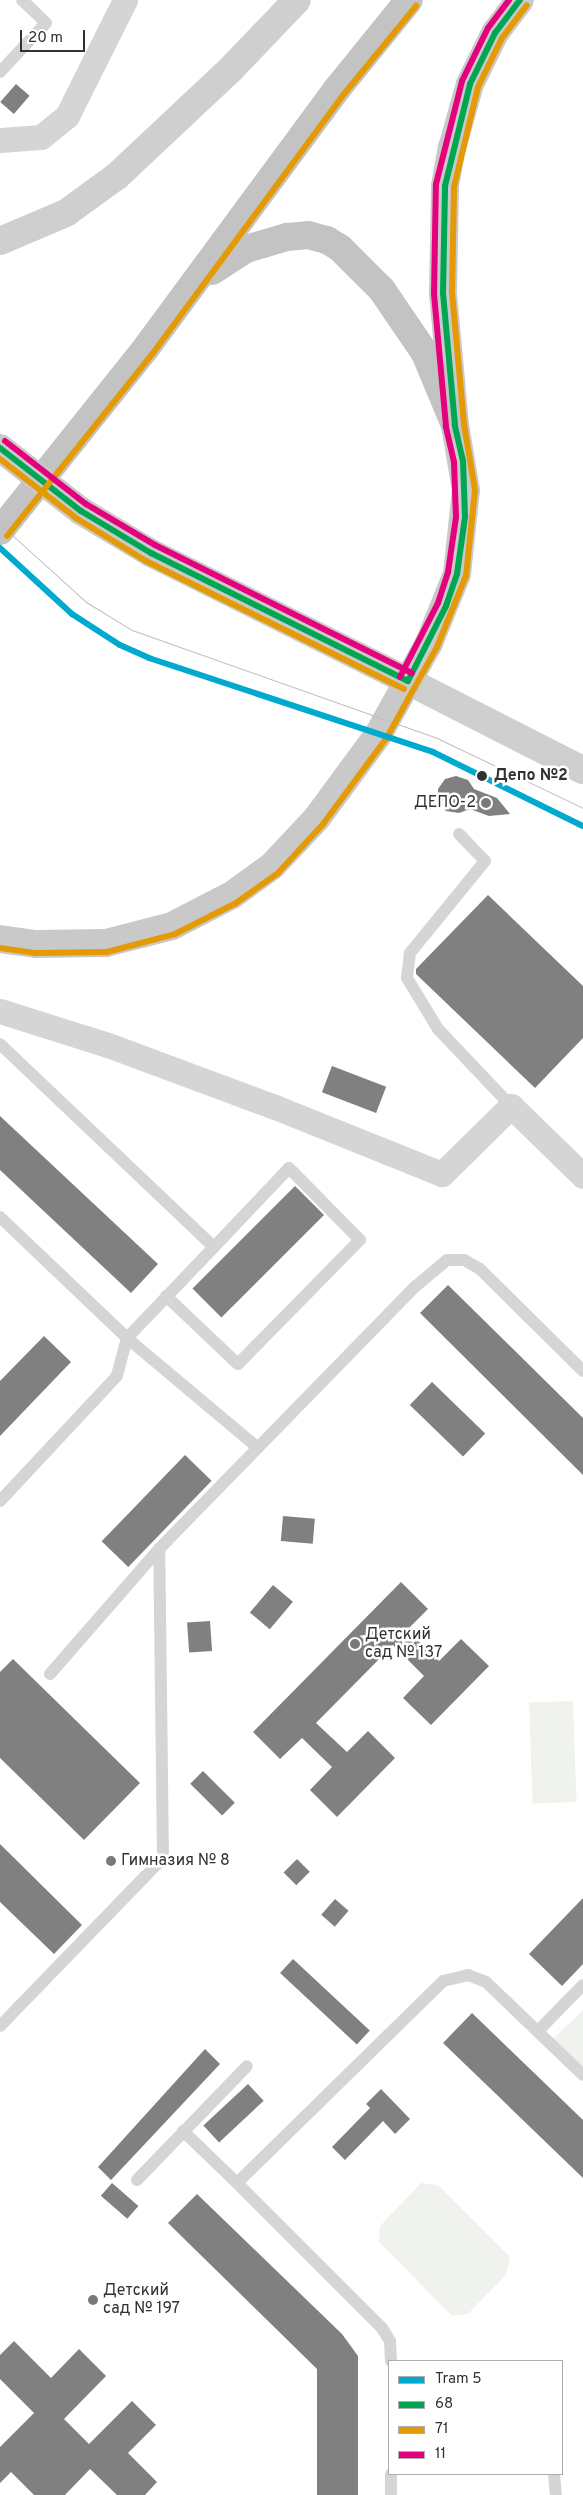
<!DOCTYPE html>
<meta charset="utf-8">
<style>
body{margin:0}
#map{position:relative;width:583px;height:2495px;overflow:hidden;background:#fff;font-family:Overpass,sans-serif}
div>[style]{position:absolute}
.green>*{inset:0;background:#f0f3ed;transform-origin:0 0}
.building>*{inset:0;background:#808080;transform-origin:0 0}
.lane>*{height:12px;margin:-6px;padding:0 6px;transform-origin:6px;border-radius:6px;background:#d5d5d5}
.street>*{height:25px;margin:-12.5px;padding:0 12.5px;transform-origin:12.5px;border-radius:12.5px;background:#d5d5d5}
.secondary>*{height:28px;margin:-14px;padding:0 14px;transform-origin:14px;border-radius:14px;background:#cfcfcf}
.primary>*{height:28px;margin:-14px;padding:0 14px;transform-origin:14px;border-radius:14px;background:#c9c9c9}
.highway>*{height:28px;margin:-14px;padding:0 14px;transform-origin:14px;border-radius:14px;background:#c3c3c3}
.tram>*{height:1px;margin:-0.5px;padding:0 0.5px;transform-origin:0.5px;border-radius:0.5px;background:#bdbdbd}
.primary-bridge>*{height:28px;margin:-14px;padding:0 14px;transform-origin:14px;border-radius:14px;background:#c9c9c9}
.bus-1>*{height:6px;margin:-3px;padding:0 3px;transform-origin:3px;border-radius:3px;background:#00a651}
.bus-2>*{height:6px;margin:-3px;padding:0 3px;transform-origin:3px;border-radius:3px;background:#e39a05}
.bus-3>*{height:6px;margin:-3px;padding:0 3px;transform-origin:3px;border-radius:3px;background:#e5007d}
.tram-1>*{height:6px;margin:-3px;padding:0 3px;transform-origin:3px;border-radius:3px;background:#00a9ce}
.dots>*{width:14px;height:14px;translate:-50% -50%;box-sizing:border-box;border:2px solid #fff;border-radius:50%}
span{translate:-50% -50%;white-space:nowrap;text-align:center;line-height:1.15;-webkit-text-stroke:5px #fff;paint-order:stroke}
.stop-label{font-size:16px;color:#313131;font-weight:700}
.left{translate:0 -50%;text-align:left}
.poi-label{font-size:16px;color:#313131}
.right{translate:-100% -50%;text-align:right}
.legend{position:absolute;left:388px;top:2360px;width:175px;height:115px;box-sizing:border-box;background:#fff;border:1px solid #adadad;margin:0;padding:6px 9px;list-style:none;font-size:15px;color:#313131}
.legend li{display:flex;align-items:center;gap:10px;height:25px}
.legend b{width:25px;border:1px solid #adadad}
.scale{position:absolute;left:20px;top:30px;width:65px;height:22px;box-sizing:border-box;border:2px solid #313131;border-top:0;padding-left:6px;font-size:15px;line-height:18px;white-space:nowrap;color:#313131;-webkit-text-stroke:4px #fff;paint-order:stroke}
</style>
<div id="map">
<div class="green">
<i style="left:573px;top:1701px;width:101px;height:44px;rotate:88deg"></i>
<i style="clip-path:polygon(583px 2010px,583px 2071px,552px 2040px)"></i>
<i style="clip-path:polygon(421px 2183px,438px 2185px,510px 2257px,506px 2275px,468px 2314px,452px 2316px,379px 2242px,380px 2226px)"></i>
</div>
<div class="building">
<i style="left:16px;top:84px;width:18px;height:24px;rotate:41deg"></i>
<i style="clip-path:polygon(456px 776px,468px 780px,474px 789px,497px 798px,510px 814px,489px 816px,470px 809px,459px 813px,446px 811px,438px 801px,438px 789px,445px 779px)"></i>
<i style="clip-path:polygon(488px 895px,583px 986px,583px 1038px,535px 1088px,416px 974px,416px 969px)"></i>
<i style="left:332px;top:1066px;width:58px;height:28px;rotate:21deg"></i>
<i style="clip-path:polygon(0 1116px,158px 1264px,131px 1293px,0 1170px)"></i>
<i style="left:295px;top:1186px;width:41px;height:145px;rotate:45deg"></i>
<i style="clip-path:polygon(448px 1285px,583px 1418px,583px 1475px,420px 1313px)"></i>
<i style="clip-path:polygon(44px 1336px,71px 1362px,0 1436px,0 1381px)"></i>
<i style="left:432px;top:1382px;width:74px;height:32px;rotate:44deg"></i>
<i style="left:185px;top:1455px;width:37px;height:120px;rotate:44deg"></i>
<i style="left:283px;top:1516px;width:32px;height:25px;rotate:5deg"></i>
<i style="clip-path:polygon(401px 1582px,428px 1609px,407px 1630px,439px 1661px,461px 1639px,489px 1666px,431px 1725px,403px 1698px,424px 1676px,393px 1645px,316px 1723px,347px 1752px,368px 1731px,395px 1758px,337px 1817px,310px 1790px,332px 1767px,302px 1738px,280px 1759px,253px 1732px)"></i>
<i style="left:273px;top:1585px;width:26px;height:36px;rotate:40deg"></i>
<i style="left:210px;top:1621px;width:30px;height:23px;rotate:86deg"></i>
<i style="clip-path:polygon(13px 1659px,140px 1783px,84px 1840px,0 1758px,0 1672px)"></i>
<i style="left:203px;top:1771px;width:45px;height:18px;rotate:45deg"></i>
<i style="clip-path:polygon(0 1844px,82px 1925px,54px 1954px,0 1902px)"></i>
<i style="left:297px;top:1859px;width:18px;height:19px;rotate:45deg"></i>
<i style="clip-path:polygon(583px 1898px,583px 1964px,562px 1986px,529px 1954px)"></i>
<i style="left:335px;top:1899px;width:18px;height:21px;rotate:41deg"></i>
<i style="left:293px;top:1959px;width:105px;height:19px;rotate:43deg"></i>
<i style="clip-path:polygon(472px 2013px,583px 2120px,583px 2178px,443px 2043px)"></i>
<i style="clip-path:polygon(205px 2049px,220px 2064px,111px 2180px,98px 2167px)"></i>
<i style="left:248px;top:2084px;width:23px;height:61px;rotate:47deg"></i>
<i style="clip-path:polygon(381px 2089px,410px 2119px,395px 2134px,383px 2121px,345px 2160px,332px 2147px,370px 2108px,366px 2104px)"></i>
<i style="left:112px;top:2183px;width:35px;height:17px;rotate:41deg"></i>
<i style="clip-path:polygon(197px 2194px,342px 2334px,358px 2356px,358px 2495px,317px 2495px,317px 2369px,168px 2223px)"></i>
<i style="clip-path:polygon(14px 2341px,51px 2378px,79px 2349px,106px 2376px,64px 2419px,89px 2444px,132px 2401px,156px 2425px,128px 2453px,157px 2482px,145px 2495px,117px 2495px,90px 2469px,65px 2495px,34px 2495px,11px 2472px,0 2483px,0 2447px,34px 2413px,0 2379px,0 2355px)"></i>
</div>
<div class="lane">
<i style="left:0;top:72px;width:67px;rotate:-46.8deg"></i>
<i style="left:46px;top:23px;width:33px;rotate:-136deg"></i>
<i style="left:459px;top:834px;width:37px;rotate:46deg"></i>
<i style="left:485px;top:861px;width:119px;rotate:129.2deg"></i>
<i style="left:410px;top:953px;width:25px;rotate:97deg"></i>
<i style="left:407px;top:978px;width:60px;rotate:58.7deg"></i>
<i style="left:438px;top:1029px;width:106px;rotate:46.5deg"></i>
<i style="left:0;top:1044px;width:295px;rotate:43.5deg"></i>
<i style="left:214px;top:1247px;width:126px;rotate:133.7deg"></i>
<i style="left:127px;top:1338px;width:39px;rotate:105deg"></i>
<i style="left:117px;top:1376px;width:171px;rotate:133.1deg"></i>
<i style="left:0;top:1217px;width:175px;rotate:43.6deg"></i>
<i style="left:127px;top:1338px;width:170px;rotate:40deg"></i>
<i style="left:166px;top:1296px;width:99px;rotate:43.4deg"></i>
<i style="left:238px;top:1364px;width:174px;rotate:-45.5deg"></i>
<i style="left:360px;top:1240px;width:101px;rotate:-134.6deg"></i>
<i style="left:289px;top:1168px;width:109px;rotate:133.5deg"></i>
<i style="left:50px;top:1674px;width:166px;rotate:-48.9deg"></i>
<i style="left:159px;top:1549px;width:368px;rotate:-45.7deg"></i>
<i style="left:416px;top:1286px;width:40px;rotate:-40deg"></i>
<i style="left:447px;top:1260px;width:17px"></i>
<i style="left:464px;top:1260px;width:18px;rotate:29deg"></i>
<i style="left:480px;top:1269px;width:145px;rotate:44.7deg"></i>
<i style="left:0;top:2026px;width:234px;rotate:-45.9deg"></i>
<i style="left:163px;top:1858px;width:309px;rotate:-90.7deg"></i>
<i style="left:538px;top:2031px;width:64px;rotate:-45.6deg"></i>
<i style="left:183px;top:2131px;width:75px;rotate:43.9deg"></i>
<i style="left:137px;top:2180px;width:158px;rotate:-46deg"></i>
<i style="left:391px;top:2361px;width:20px;rotate:-93deg"></i>
<i style="left:390px;top:2341px;width:15px;rotate:-122deg"></i>
<i style="left:382px;top:2328px;width:205px;rotate:-135deg"></i>
<i style="left:237px;top:2183px;width:289px;rotate:-44.4deg"></i>
<i style="left:443px;top:1981px;width:26px;rotate:-13deg"></i>
<i style="left:468px;top:1975px;width:19px;rotate:21deg"></i>
<i style="left:486px;top:1982px;width:134px;rotate:43.8deg"></i>
<i style="left:554px;top:2474px;width:21px;rotate:85deg"></i>
<i style="left:391px;top:2495px;width:21px;rotate:-90deg"></i>
</div>
<div class="street">
<i style="left:0;top:140px;width:41px;rotate:-4.2deg"></i>
<i style="left:41px;top:137px;width:33px;rotate:-39deg"></i>
<i style="left:67px;top:116px;width:130px;rotate:-63.4deg"></i>
<i style="left:0;top:1011px;width:113px;rotate:17.5deg"></i>
<i style="left:108px;top:1045px;width:178px;rotate:20.4deg"></i>
<i style="left:275px;top:1107px;width:180px;rotate:21.9deg"></i>
<i style="left:442px;top:1174px;width:97px;rotate:-44.6deg"></i>
<i style="left:511px;top:1106px;width:100px;rotate:44.2deg"></i>
</div>
<div class="secondary">
<i style="left:0;top:241px;width:72px;rotate:-23deg"></i>
<i style="left:66px;top:213px;width:63px;rotate:-36deg"></i>
<i style="left:117px;top:176px;width:156px;rotate:-43.2deg"></i>
<i style="left:231px;top:69px;width:95px;rotate:-46.3deg"></i>
<i style="left:408px;top:681px;width:196px;rotate:27deg"></i>
</div>
<div class="primary">
<i style="left:81px;top:511px;width:82px;rotate:31deg"></i>
<i style="left:151px;top:553px;width:287px;rotate:26.5deg"></i>
<i style="left:0;top:939px;width:36px;rotate:8deg"></i>
<i style="left:36px;top:944px;width:70px;rotate:-0.8deg"></i>
<i style="left:106px;top:943px;width:68px;rotate:-14.4deg"></i>
<i style="left:172px;top:926px;width:68px;rotate:-27.3deg"></i>
<i style="left:232px;top:895px;width:49px;rotate:-35.9deg"></i>
<i style="left:272px;top:866px;width:66px;rotate:-46.8deg"></i>
<i style="left:317px;top:818px;width:103px;rotate:-53.7deg"></i>
<i style="left:378px;top:735px;width:105px;rotate:-61deg"></i>
<i style="left:429px;top:643px;width:74px;rotate:-67.9deg"></i>
<i style="left:457px;top:574px;width:84px;rotate:-83.9deg"></i>
<i style="left:466px;top:490px;width:66px;rotate:-99.6deg"></i>
<i style="left:455px;top:425px;width:133px;rotate:-95.2deg"></i>
<i style="left:443px;top:293px;width:107px;rotate:-88.9deg"></i>
<i style="left:445px;top:186px;width:39px;rotate:-80deg"></i>
<i style="left:452px;top:148px;width:66px;rotate:-74.3deg"></i>
<i style="left:470px;top:84px;width:57px;rotate:-63.9deg"></i>
<i style="left:495px;top:33px;width:41px;rotate:-52.9deg"></i>
</div>
<div class="highway">
<i style="left:212px;top:271px;width:40px;rotate:-32.9deg"></i>
<i style="left:246px;top:249px;width:43px;rotate:-16.3deg"></i>
<i style="left:287px;top:237px;width:21px;rotate:-5deg"></i>
<i style="left:308px;top:235px;width:20px;rotate:15deg"></i>
<i style="left:327px;top:240px;width:15px;rotate:32deg"></i>
<i style="left:340px;top:248px;width:59px;rotate:45deg"></i>
<i style="left:382px;top:290px;width:76px;rotate:55.7deg"></i>
<i style="left:425px;top:353px;width:78px;rotate:67.4deg"></i>
<i style="left:0;top:531px;width:234px;rotate:-51.4deg"></i>
<i style="left:146px;top:348px;width:322px;rotate:-53.6deg"></i>
<i style="left:337px;top:89px;width:114px;rotate:-51deg"></i>
</div>
<div class="tram">
<i style="left:0;top:524px;width:116px;rotate:42.2deg"></i>
<i style="left:86px;top:602px;width:54px;rotate:31.3deg"></i>
<i style="left:132px;top:630px;width:326px;rotate:19.5deg"></i>
<i style="left:439px;top:739px;width:160px;rotate:25.6deg"></i>
</div>
<div class="primary-bridge">
<i style="left:0;top:448px;width:103px;rotate:37.9deg"></i>
</div>
<div class="bus-1">
<i style="left:0;top:448px;width:103px;rotate:37.9deg"></i>
<i style="left:81px;top:511px;width:82px;rotate:31deg"></i>
<i style="left:151px;top:553px;width:287px;rotate:26.5deg"></i>
<i style="left:408px;top:681px;width:84px;rotate:-63.1deg"></i>
<i style="left:446px;top:606px;width:34px;rotate:-71deg"></i>
<i style="left:457px;top:574px;width:58px;rotate:-82deg"></i>
<i style="left:465px;top:517px;width:56px;rotate:-92deg"></i>
<i style="left:463px;top:461px;width:37px;rotate:-103deg"></i>
<i style="left:455px;top:425px;width:133px;rotate:-95.2deg"></i>
<i style="left:443px;top:293px;width:107px;rotate:-88.9deg"></i>
<i style="left:445px;top:186px;width:105px;rotate:-76.2deg"></i>
<i style="left:470px;top:84px;width:57px;rotate:-63.9deg"></i>
<i style="left:495px;top:33px;width:41px;rotate:-52.9deg"></i>
</div>
<div class="bus-2">
<i style="left:0;top:459px;width:96px;rotate:37.8deg"></i>
<i style="left:76px;top:518px;width:82px;rotate:31.6deg"></i>
<i style="left:146px;top:561px;width:288px;rotate:26.4deg"></i>
<i style="left:7px;top:536px;width:234px;rotate:-51.4deg"></i>
<i style="left:153px;top:353px;width:322px;rotate:-53.6deg"></i>
<i style="left:344px;top:94px;width:114px;rotate:-50.7deg"></i>
<i style="left:0;top:948px;width:35px;rotate:8deg"></i>
<i style="left:35px;top:953px;width:72px;rotate:-0.8deg"></i>
<i style="left:107px;top:952px;width:70px;rotate:-14.8deg"></i>
<i style="left:175px;top:934px;width:68px;rotate:-26.9deg"></i>
<i style="left:236px;top:903px;width:52px;rotate:-35.5deg"></i>
<i style="left:278px;top:873px;width:67px;rotate:-47.4deg"></i>
<i style="left:323px;top:824px;width:106px;rotate:-53.5deg"></i>
<i style="left:386px;top:739px;width:105px;rotate:-61deg"></i>
<i style="left:437px;top:647px;width:77px;rotate:-67.8deg"></i>
<i style="left:466px;top:576px;width:86px;rotate:-84deg"></i>
<i style="left:475px;top:490px;width:67px;rotate:-99.5deg"></i>
<i style="left:464px;top:424px;width:132px;rotate:-95.2deg"></i>
<i style="left:452px;top:293px;width:106px;rotate:-88.9deg"></i>
<i style="left:454px;top:187px;width:103px;rotate:-76.5deg"></i>
<i style="left:478px;top:87px;width:55px;rotate:-63.9deg"></i>
<i style="left:502px;top:38px;width:41px;rotate:-52.9deg"></i>
</div>
<div class="bus-3">
<i style="left:5px;top:441px;width:103px;rotate:37.9deg"></i>
<i style="left:86px;top:504px;width:80px;rotate:30.7deg"></i>
<i style="left:155px;top:545px;width:287px;rotate:26.5deg"></i>
<i style="left:400px;top:677px;width:83px;rotate:-62.8deg"></i>
<i style="left:438px;top:603px;width:33px;rotate:-72deg"></i>
<i style="left:448px;top:572px;width:56px;rotate:-81.7deg"></i>
<i style="left:456px;top:517px;width:55px;rotate:-92.1deg"></i>
<i style="left:454px;top:462px;width:37px;rotate:-103deg"></i>
<i style="left:446px;top:426px;width:133px;rotate:-95.2deg"></i>
<i style="left:434px;top:294px;width:110px;rotate:-89deg"></i>
<i style="left:436px;top:184px;width:106px;rotate:-75.8deg"></i>
<i style="left:462px;top:81px;width:59px;rotate:-63.9deg"></i>
<i style="left:488px;top:28px;width:35px;rotate:-53deg"></i>
</div>
<div class="tram-1">
<i style="left:0;top:548px;width:98px;rotate:42.5deg"></i>
<i style="left:72px;top:614px;width:57px;rotate:32.9deg"></i>
<i style="left:120px;top:645px;width:32px;rotate:24deg"></i>
<i style="left:149px;top:658px;width:299px;rotate:18.3deg"></i>
<i style="left:433px;top:752px;width:167px;rotate:26.3deg"></i>
</div>
<div class="dots">
<i style="left:482px;top:776px;background:#313131"></i>
<i style="left:486px;top:803px;background:#797979"></i>
<i style="left:355px;top:1644px;background:#797979"></i>
<i style="left:111px;top:1861px;background:#797979"></i>
<i style="left:93px;top:2300px;background:#797979"></i>
</div>
<div class="stop-label">
<span class="left" style="left:494px;top:776px">Депо №2</span>
</div>
<div class="poi-label">
<span class="right" style="left:476px;top:803px">ДЕПО-2</span>
<span class="left" style="left:365px;top:1644px">Детский<br>сад № 137</span>
<span class="left" style="left:121px;top:1861px">Гимназия № 8</span>
<span class="left" style="left:103px;top:2300px">Детский<br>сад № 197</span>
</div>
<ul class="legend">
<li><b style="height:6px;background:#00a9ce"></b>Tram 5</li>
<li><b style="height:6px;background:#00a651"></b>68</li>
<li><b style="height:6px;background:#e39a05"></b>71</li>
<li><b style="height:6px;background:#e5007d"></b>11</li>
</ul>
<div class="scale">20 m</div>
</div>
